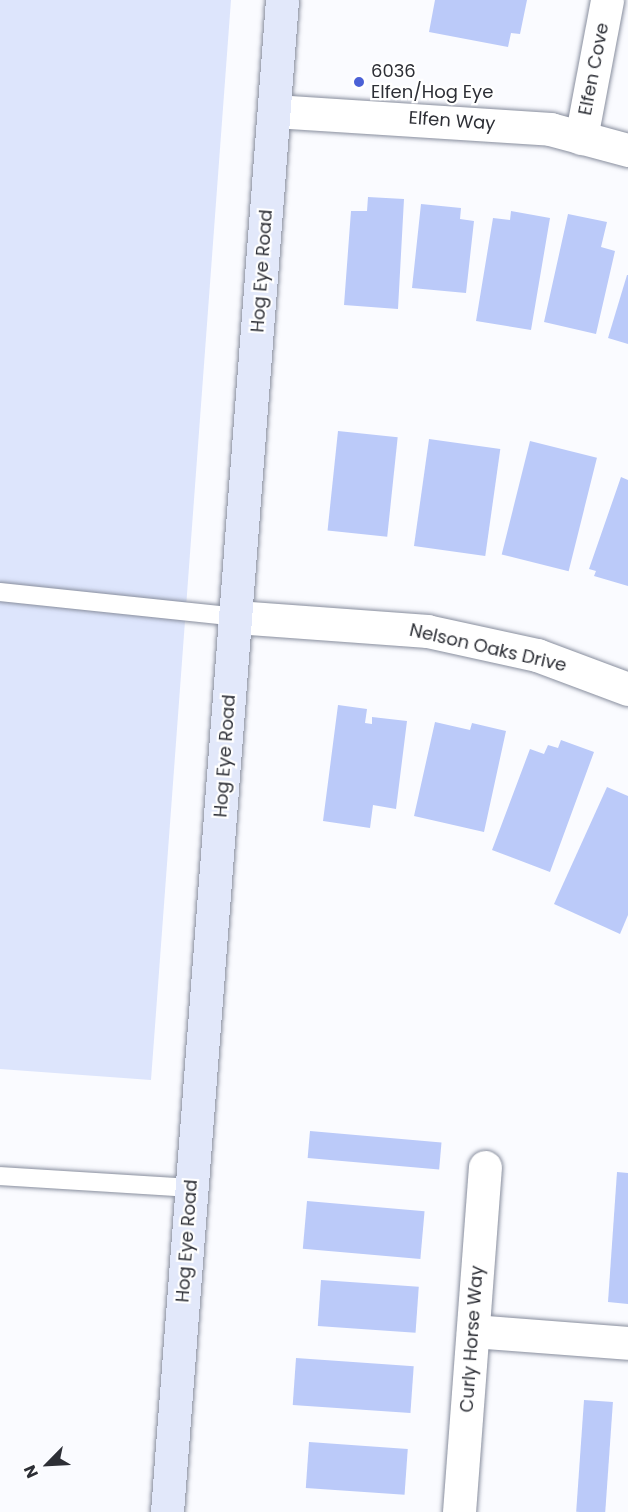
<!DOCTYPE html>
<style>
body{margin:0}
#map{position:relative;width:628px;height:1512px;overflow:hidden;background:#fafbff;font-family:Poppins,sans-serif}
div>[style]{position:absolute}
.green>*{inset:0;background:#dde5fc}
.building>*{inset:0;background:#bbcaf9;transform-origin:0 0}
.roads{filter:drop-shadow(0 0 2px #888e9e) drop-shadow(0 0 2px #888e9e)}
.lane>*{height:18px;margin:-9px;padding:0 9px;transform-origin:9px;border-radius:9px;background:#fff}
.street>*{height:33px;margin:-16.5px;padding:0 16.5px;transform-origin:16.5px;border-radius:16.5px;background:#fff}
.secondary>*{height:33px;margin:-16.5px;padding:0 16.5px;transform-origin:16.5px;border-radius:16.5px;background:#e2e8fa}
.dots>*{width:16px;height:16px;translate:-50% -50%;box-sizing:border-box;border:3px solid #fff;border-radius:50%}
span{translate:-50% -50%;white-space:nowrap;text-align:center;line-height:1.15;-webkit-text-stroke:4.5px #fff;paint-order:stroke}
.street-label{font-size:18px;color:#2d2f36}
.poi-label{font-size:18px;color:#2d2f36}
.left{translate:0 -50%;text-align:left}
.north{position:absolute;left:18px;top:1434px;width:60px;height:60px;-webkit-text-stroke:4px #fff;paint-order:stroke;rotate:246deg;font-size:16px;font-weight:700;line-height:24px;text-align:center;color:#2d2f36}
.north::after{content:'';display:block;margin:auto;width:21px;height:27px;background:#2d2f36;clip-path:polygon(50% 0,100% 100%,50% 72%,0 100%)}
</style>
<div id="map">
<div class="green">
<i style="clip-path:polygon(0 0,231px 0,151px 1080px,0 1069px)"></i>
</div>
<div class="building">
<i style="clip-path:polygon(435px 0,527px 0,520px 34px,511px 33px,508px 47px,429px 32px)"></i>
<i style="clip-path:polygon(368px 197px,404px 199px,398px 309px,344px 305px,351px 211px,367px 211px)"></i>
<i style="clip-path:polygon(421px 204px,461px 208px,460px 219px,474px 221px,466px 293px,412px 288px)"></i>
<i style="clip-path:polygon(511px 211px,550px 218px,531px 330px,476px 321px,493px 218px,510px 220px)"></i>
<i style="clip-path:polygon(568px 214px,607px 222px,601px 247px,615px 251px,596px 334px,544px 322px)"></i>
<i style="clip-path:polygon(627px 275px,628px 275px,628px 344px,608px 338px)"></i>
<i style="left:338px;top:431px;width:60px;height:100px;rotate:6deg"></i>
<i style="left:429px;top:439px;width:72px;height:108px;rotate:8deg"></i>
<i style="left:530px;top:441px;width:69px;height:117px;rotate:14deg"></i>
<i style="clip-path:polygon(621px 477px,628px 480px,628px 586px,594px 576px,596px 571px,589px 569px)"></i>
<i style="clip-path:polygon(338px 705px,367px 709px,365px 723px,372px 724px,372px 717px,407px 721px,396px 809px,373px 805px,370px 828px,323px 821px)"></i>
<i style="clip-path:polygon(435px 722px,470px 730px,472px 723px,506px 731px,484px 832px,414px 816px)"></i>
<i style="clip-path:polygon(561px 740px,594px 752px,550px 872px,492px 850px,530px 749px,544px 754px,548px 745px,558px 748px)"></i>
<i style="clip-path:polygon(607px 787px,628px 796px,628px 915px,620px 934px,554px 904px)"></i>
<i style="left:310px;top:1131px;width:132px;height:27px;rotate:5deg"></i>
<i style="clip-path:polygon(617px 1172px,628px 1173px,628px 1304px,608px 1302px)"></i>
<i style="left:307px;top:1201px;width:118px;height:48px;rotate:5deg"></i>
<i style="left:321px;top:1280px;width:98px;height:46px;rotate:4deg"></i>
<i style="left:296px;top:1358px;width:118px;height:47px;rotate:4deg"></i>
<i style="left:584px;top:1400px;width:29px;height:112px;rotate:4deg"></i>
<i style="left:309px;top:1442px;width:99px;height:46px;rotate:4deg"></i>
</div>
<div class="roads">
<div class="lane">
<i style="left:0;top:592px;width:237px;rotate:6deg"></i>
<i style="left:0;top:1176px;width:191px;rotate:3.6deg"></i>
</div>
<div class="street">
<i style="left:274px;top:111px;width:277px;rotate:3.7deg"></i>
<i style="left:550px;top:129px;width:81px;rotate:15.1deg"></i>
<i style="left:581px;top:138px;width:140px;rotate:-79.3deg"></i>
<i style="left:236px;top:617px;width:192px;rotate:4.2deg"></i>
<i style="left:427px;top:631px;width:113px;rotate:12.3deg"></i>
<i style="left:537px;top:655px;width:97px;rotate:20.5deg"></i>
<i style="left:473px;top:1331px;width:155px;rotate:4.4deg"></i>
<i style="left:459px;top:1512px;width:346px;rotate:-85.7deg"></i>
</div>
<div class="secondary">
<i style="left:167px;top:1512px;width:1516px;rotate:-85.65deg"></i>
</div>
</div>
<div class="dots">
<i style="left:359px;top:82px;background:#4b61d6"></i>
</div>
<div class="street-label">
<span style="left:594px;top:69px;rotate:-79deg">Elfen Cove</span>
<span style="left:452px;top:121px;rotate:4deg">Elfen Way</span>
<span style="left:262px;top:271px;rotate:-86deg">Hog Eye Road</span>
<span style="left:488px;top:648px;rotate:13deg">Nelson Oaks Drive</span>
<span style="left:225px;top:756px;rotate:-86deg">Hog Eye Road</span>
<span style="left:187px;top:1241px;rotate:-86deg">Hog Eye Road</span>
<span style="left:472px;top:1339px;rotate:-86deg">Curly Horse Way</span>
</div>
<div class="poi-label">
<span class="left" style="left:371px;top:82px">6036<br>Elfen/Hog Eye</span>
</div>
<div class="north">N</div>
</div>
